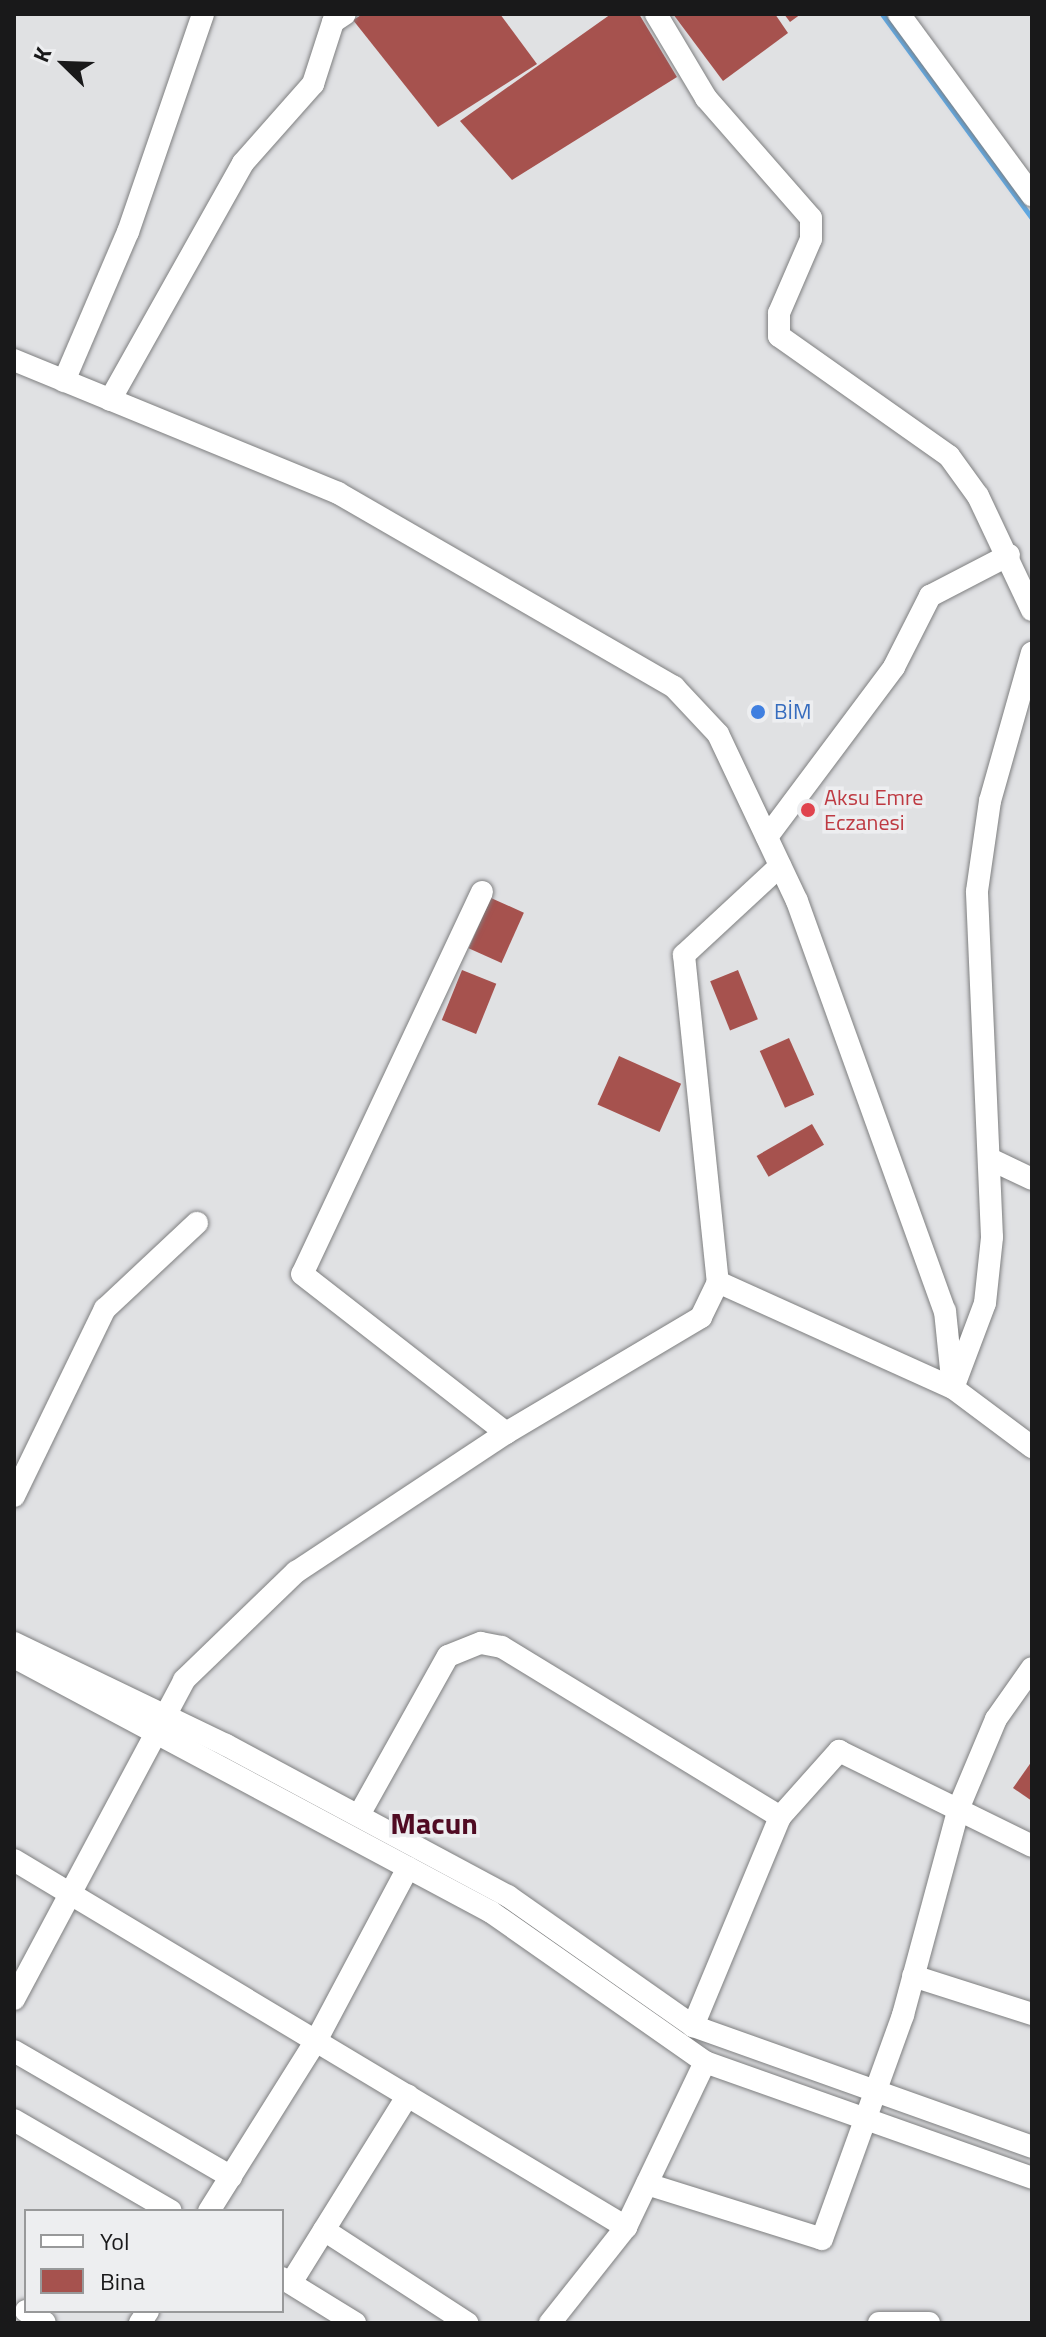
<!DOCTYPE html>
<meta charset="utf-8">
<style>
body{margin:0}
#map{position:relative;width:1046px;height:2337px;overflow:hidden;background:#e0e1e3;font-family:"Titillium Web",sans-serif}
div>[style]{position:absolute}
.stream>*{height:5px;margin:-2.5px;padding:0 2.5px;transform-origin:2.5px;border-radius:2.5px;background:#60a8e1}
.building>*{inset:0;background:#a6524e;transform-origin:0 0}
.roads{filter:drop-shadow(0 0 2px #7e7f80) drop-shadow(0 0 2px #7e7f80)}
.minor>*{height:22px;margin:-11px;padding:0 11px;transform-origin:11px;border-radius:11px;background:#fff}
.dots>*{width:22px;height:22px;translate:-50% -50%;box-sizing:border-box;border:4px solid #edeef0;border-radius:50%}
span{translate:-50% -50%;white-space:nowrap;text-align:center;line-height:1.15;-webkit-text-stroke:7px #edeef0;paint-order:stroke}
.shop-label{font-size:22px;color:#366cbe}
.left{translate:0 -50%;text-align:left}
.health-label{font-size:22px;color:#be3a42}
.district-label{font-size:30px;color:#500b23;font-weight:700}
.frame{position:absolute;inset:0;border:16px solid #19191a;pointer-events:none}
.legend{position:absolute;left:24px;top:2209px;width:260px;height:104px;box-sizing:border-box;background:#edeef0;border:2px solid #98999a;margin:0;padding:10px 14px;list-style:none;font-size:24px;color:#19191a}
.legend li{display:flex;align-items:center;gap:16px;height:40px}
.legend b{width:40px;border:2px solid #98999a}
.north{position:absolute;left:24px;top:24px;width:80px;height:80px;-webkit-text-stroke:6px #edeef0;paint-order:stroke;rotate:293deg;font-size:22px;font-weight:700;line-height:32px;text-align:center;color:#19191a}
.north::after{content:'';display:block;margin:auto;width:28px;height:36px;background:#19191a;clip-path:polygon(50% 0,100% 100%,50% 72%,0 100%)}
</style>
<div id="map">
<div class="stream">
<i style="left:882px;top:14px;width:253px;rotate:53.7deg"></i>
</div>
<div class="building">
<i style="clip-path:polygon(363px 14px,500px 14px,537px 64px,438px 127px,353px 20px)"></i>
<i style="clip-path:polygon(611px 14px,639px 14px,677px 77px,512px 180px,460px 121px)"></i>
<i style="clip-path:polygon(673px 14px,775px 14px,788px 33px,723px 81px)"></i>
<i style="clip-path:polygon(784px 14px,801px 14px,790px 22px)"></i>
<i style="left:491px;top:898px;width:36px;height:55px;rotate:24deg"></i>
<i style="left:462px;top:970px;width:37px;height:54px;rotate:22deg"></i>
<i style="left:738px;top:970px;width:53px;height:30px;rotate:68deg"></i>
<i style="left:789px;top:1038px;width:62px;height:32px;rotate:66deg"></i>
<i style="left:619px;top:1056px;width:68px;height:53px;rotate:24deg"></i>
<i style="left:812px;top:1124px;width:24px;height:64px;rotate:60deg"></i>
<i style="clip-path:polygon(1032px 1761px,1032px 1801px,1013px 1788px)"></i>
</div>
<div class="roads">
<div class="minor">
<i style="left:656px;top:14px;width:98px;rotate:59.2deg"></i>
<i style="left:706px;top:98px;width:159px;rotate:48.8deg"></i>
<i style="left:811px;top:218px;width:21px;rotate:90deg"></i>
<i style="left:811px;top:239px;width:81px;rotate:113.4deg"></i>
<i style="left:779px;top:313px;width:23px;rotate:90deg"></i>
<i style="left:779px;top:336px;width:208px;rotate:35.2deg"></i>
<i style="left:949px;top:456px;width:49px;rotate:54.1deg"></i>
<i style="left:978px;top:496px;width:126px;rotate:64.7deg"></i>
<i style="left:899px;top:14px;width:225px;rotate:53.7deg"></i>
<i style="left:14px;top:360px;width:350px;rotate:22.3deg"></i>
<i style="left:338px;top:493px;width:388px;rotate:30deg"></i>
<i style="left:674px;top:687px;width:64px;rotate:46.9deg"></i>
<i style="left:718px;top:734px;width:185px;rotate:64.7deg"></i>
<i style="left:797px;top:901px;width:436px;rotate:70.2deg"></i>
<i style="left:945px;top:1311px;width:77px;rotate:84.1deg"></i>
<i style="left:64px;top:381px;width:162px;rotate:-66.8deg"></i>
<i style="left:128px;top:232px;width:231px;rotate:-71deg"></i>
<i style="left:110px;top:400px;width:272px;rotate:-60.7deg"></i>
<i style="left:243px;top:163px;width:106px;rotate:-48.5deg"></i>
<i style="left:313px;top:84px;width:65px;rotate:-72.1deg"></i>
<i style="left:333px;top:22px;width:14px;rotate:-34deg"></i>
<i style="left:767px;top:837px;width:212px;rotate:-53.2deg"></i>
<i style="left:894px;top:667px;width:80px;rotate:-63.1deg"></i>
<i style="left:930px;top:596px;width:89px;rotate:-27.4deg"></i>
<i style="left:780px;top:866px;width:131px;rotate:137.2deg"></i>
<i style="left:684px;top:955px;width:329px;rotate:84.1deg"></i>
<i style="left:718px;top:1282px;width:258px;rotate:24.3deg"></i>
<i style="left:953px;top:1388px;width:99px;rotate:36.8deg"></i>
<i style="left:482px;top:892px;width:422px;rotate:115.2deg"></i>
<i style="left:302px;top:1274px;width:259px;rotate:37.9deg"></i>
<i style="left:992px;top:1160px;width:44px;rotate:25.4deg"></i>
<i style="left:955px;top:1383px;width:85px;rotate:-69.4deg"></i>
<i style="left:985px;top:1303px;width:66px;rotate:-83.9deg"></i>
<i style="left:992px;top:1237px;width:346px;rotate:-92.5deg"></i>
<i style="left:977px;top:891px;width:91px;rotate:-81.8deg"></i>
<i style="left:990px;top:801px;width:154px;rotate:-74.2deg"></i>
<i style="left:14px;top:1496px;width:208px;rotate:-64.1deg"></i>
<i style="left:105px;top:1309px;width:126px;rotate:-43.1deg"></i>
<i style="left:14px;top:1643px;width:235px;rotate:25.7deg"></i>
<i style="left:226px;top:1745px;width:320px;rotate:28.2deg"></i>
<i style="left:508px;top:1896px;width:226px;rotate:35.1deg"></i>
<i style="left:693px;top:2026px;width:360px;rotate:19.6deg"></i>
<i style="left:14px;top:1657px;width:541px;rotate:28.13deg"></i>
<i style="left:491px;top:1912px;width:261px;rotate:35deg"></i>
<i style="left:705px;top:2062px;width:347px;rotate:19.5deg"></i>
<i style="left:359px;top:1815px;width:182px;rotate:-60.8deg"></i>
<i style="left:448px;top:1656px;width:35px;rotate:-22deg"></i>
<i style="left:481px;top:1643px;width:21px;rotate:11deg"></i>
<i style="left:502px;top:1647px;width:326px;rotate:31.4deg"></i>
<i style="left:14px;top:1860px;width:714px;rotate:30.95deg"></i>
<i style="left:913px;top:1976px;width:125px;rotate:17.7deg"></i>
<i style="left:14px;top:1999px;width:361px;rotate:-61.9deg"></i>
<i style="left:184px;top:1680px;width:156px;rotate:-44deg"></i>
<i style="left:296px;top:1572px;width:252px;rotate:-33.5deg"></i>
<i style="left:506px;top:1433px;width:227px;rotate:-30.7deg"></i>
<i style="left:701px;top:1317px;width:39px;rotate:-64deg"></i>
<i style="left:693px;top:2026px;width:226px;rotate:-67.4deg"></i>
<i style="left:780px;top:1817px;width:89px;rotate:-48.2deg"></i>
<i style="left:839px;top:1751px;width:215px;rotate:26.2deg"></i>
<i style="left:14px;top:2051px;width:251px;rotate:30.1deg"></i>
<i style="left:14px;top:2120px;width:181px;rotate:30.1deg"></i>
<i style="left:647px;top:2184px;width:183px;rotate:17.4deg"></i>
<i style="left:822px;top:2239px;width:238px;rotate:-70.1deg"></i>
<i style="left:903px;top:2015px;width:215px;rotate:-74.9deg"></i>
<i style="left:959px;top:1807px;width:95px;rotate:-67.2deg"></i>
<i style="left:996px;top:1719px;width:62px;rotate:-54.8deg"></i>
<i style="left:209px;top:2211px;width:203px;rotate:-57.9deg"></i>
<i style="left:317px;top:2039px;width:194px;rotate:-62deg"></i>
<i style="left:324px;top:2230px;width:171px;rotate:33deg"></i>
<i style="left:282px;top:2278px;width:86px;rotate:31.7deg"></i>
<i style="left:291px;top:2283px;width:221px;rotate:-58.1deg"></i>
<i style="left:26px;top:2311px;width:22px;rotate:32deg"></i>
<i style="left:140px;top:2323px;width:14px;rotate:-56deg"></i>
<i style="left:550px;top:2323px;width:122px;rotate:-51.6deg"></i>
<i style="left:626px;top:2227px;width:183px;rotate:-64.4deg"></i>
<i style="left:879px;top:2323px;width:50px"></i>
</div>
</div>
<div class="dots">
<i style="left:758px;top:712px;background:#3f7fe0"></i>
<i style="left:808px;top:810px;background:#e0444e"></i>
</div>
<div class="shop-label">
<span class="left" style="left:774px;top:712px">BİM</span>
</div>
<div class="health-label">
<span class="left" style="left:824px;top:810px">Aksu Emre<br>Eczanesi</span>
</div>
<div class="district-label">
<span style="left:434px;top:1823px">Macun</span>
</div>
<div class="frame"></div>
<ul class="legend">
<li><b style="height:10px;background:#fff"></b>Yol</li>
<li><b style="height:22px;background:#a6524e"></b>Bina</li>
</ul>
<div class="north">K</div>
</div>
